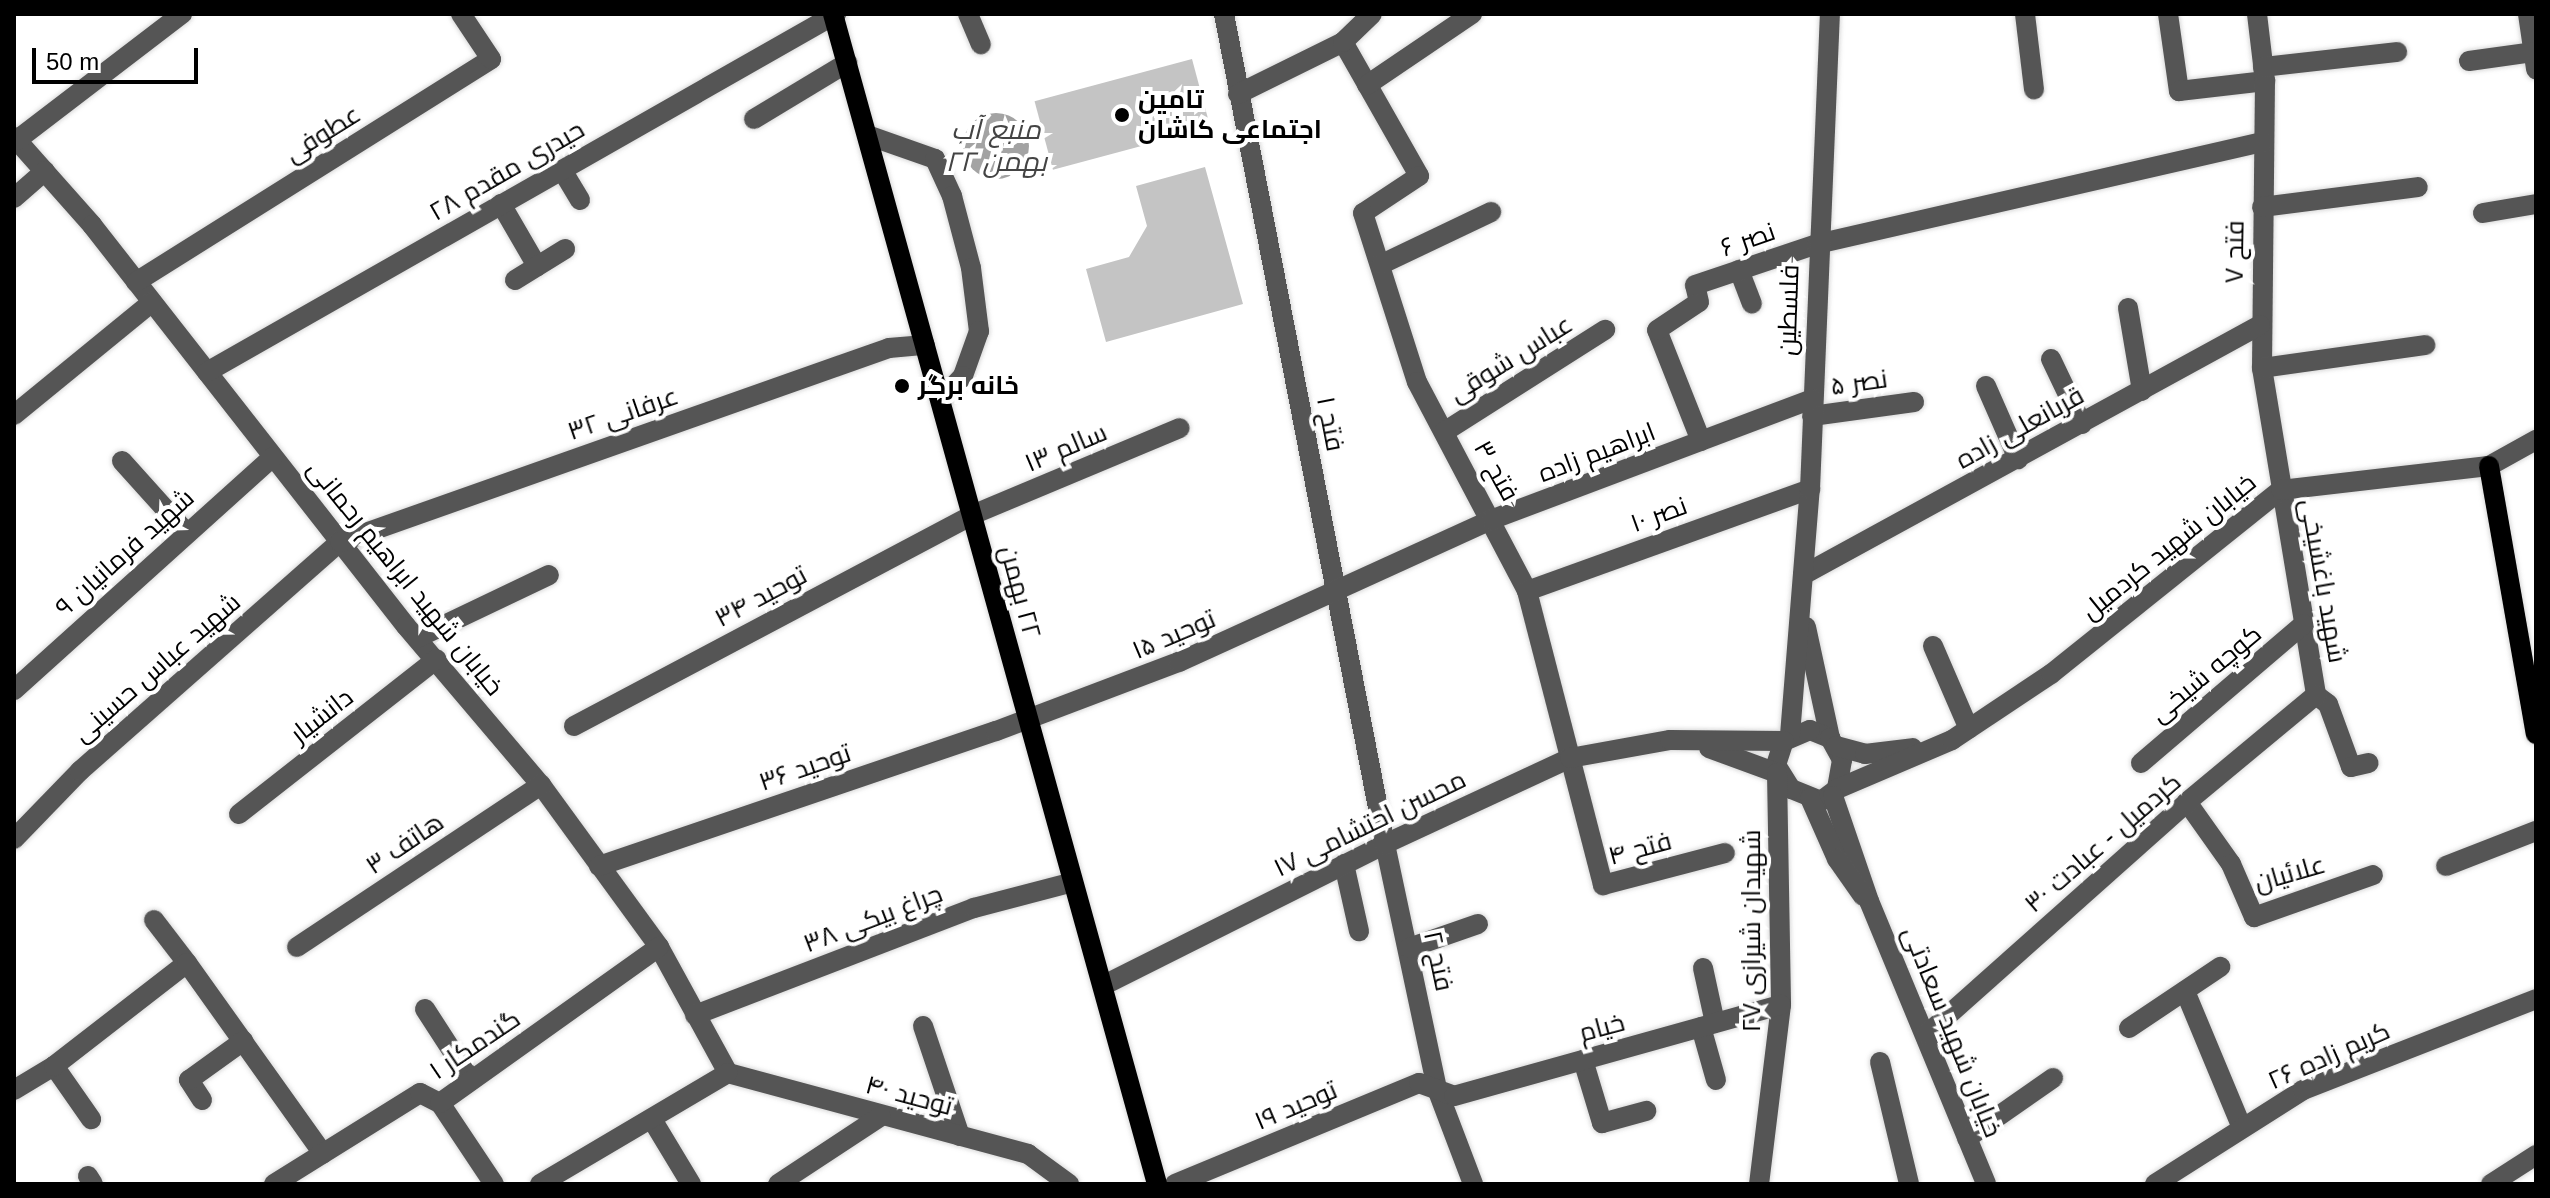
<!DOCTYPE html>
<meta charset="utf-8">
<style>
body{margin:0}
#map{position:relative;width:2550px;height:1198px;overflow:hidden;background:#fff;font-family:Arial,Cairo,sans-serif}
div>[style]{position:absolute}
.water>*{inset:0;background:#a3a3a3}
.round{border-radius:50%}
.building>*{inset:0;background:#c4c4c4;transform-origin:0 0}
.roads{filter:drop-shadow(0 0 2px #dbdbdb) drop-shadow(0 0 2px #dbdbdb)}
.minor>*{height:20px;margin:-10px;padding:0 10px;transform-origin:10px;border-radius:10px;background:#555}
.major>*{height:20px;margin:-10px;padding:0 10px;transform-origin:10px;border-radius:10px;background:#000}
.dots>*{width:22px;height:22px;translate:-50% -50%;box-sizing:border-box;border:4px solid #fff;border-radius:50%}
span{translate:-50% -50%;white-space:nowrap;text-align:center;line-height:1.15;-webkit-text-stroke:8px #fff;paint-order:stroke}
.poi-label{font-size:26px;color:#000;font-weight:700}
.left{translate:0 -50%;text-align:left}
.street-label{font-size:26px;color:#000}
.water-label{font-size:28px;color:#444;font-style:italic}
.frame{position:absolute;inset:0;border:16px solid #000;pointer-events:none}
.scale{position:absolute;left:32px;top:48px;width:166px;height:36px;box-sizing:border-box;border:4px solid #000;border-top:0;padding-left:10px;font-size:24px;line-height:28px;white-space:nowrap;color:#000;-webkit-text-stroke:6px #fff;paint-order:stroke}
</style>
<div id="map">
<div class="water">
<i class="round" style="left:963px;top:113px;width:66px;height:66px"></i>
</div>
<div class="building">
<i style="left:1192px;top:59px;width:71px;height:163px;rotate:75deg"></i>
<i style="clip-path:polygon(1205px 167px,1243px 304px,1106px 342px,1086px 269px,1129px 257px,1147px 226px,1136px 186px)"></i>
</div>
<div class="roads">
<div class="minor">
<i style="left:968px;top:14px;width:33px;rotate:67deg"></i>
<i style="left:1224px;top:14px;width:845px;rotate:79.02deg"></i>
<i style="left:1385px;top:844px;width:250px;rotate:78deg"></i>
<i style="left:1437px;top:1089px;width:102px;rotate:69.2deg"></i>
<i style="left:2025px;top:14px;width:76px;rotate:83.2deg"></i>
<i style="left:2168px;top:14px;width:78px;rotate:81.9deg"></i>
<i style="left:2179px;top:91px;width:87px;rotate:-6.6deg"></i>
<i style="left:2257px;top:14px;width:67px;rotate:83.2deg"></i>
<i style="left:2265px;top:81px;width:287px;rotate:90.6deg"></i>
<i style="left:2262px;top:368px;width:331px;rotate:80.6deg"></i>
<i style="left:2316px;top:695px;width:15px;rotate:37deg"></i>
<i style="left:2328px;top:704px;width:67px;rotate:69.9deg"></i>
<i style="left:2351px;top:767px;width:18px;rotate:-13deg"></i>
<i style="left:2528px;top:14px;width:56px;rotate:81.7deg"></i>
<i style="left:1343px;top:42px;width:154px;rotate:60.4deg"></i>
<i style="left:1419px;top:176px;width:67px;rotate:146.5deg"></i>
<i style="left:1363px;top:213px;width:177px;rotate:72.3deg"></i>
<i style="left:1417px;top:382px;width:236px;rotate:62.2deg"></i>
<i style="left:1527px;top:591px;width:304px;rotate:75.5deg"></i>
<i style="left:1603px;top:885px;width:126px;rotate:-14.7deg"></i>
<i style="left:2469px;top:61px;width:66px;rotate:-7.9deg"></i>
<i style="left:2263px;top:67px;width:135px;rotate:-6.4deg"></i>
<i style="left:1367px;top:85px;width:127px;rotate:-34.1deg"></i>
<i style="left:1238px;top:94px;width:117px;rotate:-26.3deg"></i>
<i style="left:1343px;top:42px;width:40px;rotate:-44deg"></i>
<i style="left:754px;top:119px;width:109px;rotate:-31.1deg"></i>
<i style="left:867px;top:135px;width:72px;rotate:19.4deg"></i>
<i style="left:935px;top:159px;width:41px;rotate:65.3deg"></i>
<i style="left:952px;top:196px;width:74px;rotate:75.2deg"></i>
<i style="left:971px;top:268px;width:64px;rotate:82.8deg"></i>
<i style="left:979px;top:331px;width:48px;rotate:109.6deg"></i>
<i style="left:963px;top:376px;width:33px;rotate:133deg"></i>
<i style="left:14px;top:137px;width:118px;rotate:48.4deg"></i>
<i style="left:92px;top:225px;width:509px;rotate:51.94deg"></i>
<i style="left:406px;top:626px;width:209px;rotate:49.7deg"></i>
<i style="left:541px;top:785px;width:200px;rotate:53.9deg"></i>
<i style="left:659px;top:947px;width:144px;rotate:61.3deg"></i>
<i style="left:17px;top:140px;width:208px;rotate:-37.4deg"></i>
<i style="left:562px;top:170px;width:35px;rotate:59deg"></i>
<i style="left:14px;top:198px;width:41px;rotate:-41.1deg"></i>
<i style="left:501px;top:204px;width:72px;rotate:59.9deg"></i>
<i style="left:2262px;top:207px;width:157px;rotate:-7.3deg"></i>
<i style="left:2483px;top:213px;width:54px;rotate:-9.6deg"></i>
<i style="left:1382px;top:264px;width:121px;rotate:-25.5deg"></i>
<i style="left:1739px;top:270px;width:36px;rotate:69deg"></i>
<i style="left:515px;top:280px;width:59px;rotate:-31.8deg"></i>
<i style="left:136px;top:282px;width:419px;rotate:-32.1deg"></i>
<i style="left:491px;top:59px;width:54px;rotate:-123.7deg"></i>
<i style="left:2128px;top:308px;width:84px;rotate:80.4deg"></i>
<i style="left:2051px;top:359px;width:72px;rotate:64.5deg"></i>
<i style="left:2262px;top:368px;width:165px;rotate:-8deg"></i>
<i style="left:207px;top:372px;width:724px;rotate:-29.65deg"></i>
<i style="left:1986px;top:386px;width:80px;rotate:66.3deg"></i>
<i style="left:14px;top:415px;width:178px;rotate:-39.3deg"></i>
<i style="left:1812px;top:416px;width:103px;rotate:-7.8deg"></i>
<i style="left:1444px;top:432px;width:191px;rotate:-32.4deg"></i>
<i style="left:1701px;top:441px;width:119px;rotate:-111.6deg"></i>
<i style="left:1657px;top:330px;width:50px;rotate:-33.7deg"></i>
<i style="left:1699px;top:302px;width:17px;rotate:-103deg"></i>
<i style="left:1695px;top:285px;width:129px;rotate:-18.6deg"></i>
<i style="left:1817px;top:244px;width:458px;rotate:-12.9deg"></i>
<i style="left:122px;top:461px;width:94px;rotate:48deg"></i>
<i style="left:1803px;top:575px;width:521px;rotate:-28.68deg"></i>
<i style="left:1527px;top:591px;width:301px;rotate:-19.8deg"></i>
<i style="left:1806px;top:627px;width:114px;rotate:77.8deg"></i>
<i style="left:417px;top:638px;width:146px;rotate:-25.5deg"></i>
<i style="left:1933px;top:646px;width:90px;rotate:66.6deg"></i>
<i style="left:14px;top:690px;width:348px;rotate:-42deg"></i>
<i style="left:574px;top:726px;width:450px;rotate:-27.9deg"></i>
<i style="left:972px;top:515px;width:225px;rotate:-22.7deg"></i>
<i style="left:1810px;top:730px;width:22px;rotate:22deg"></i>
<i style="left:1830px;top:738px;width:25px;rotate:61deg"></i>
<i style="left:1842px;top:760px;width:29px;rotate:100deg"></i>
<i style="left:1837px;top:789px;width:20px;rotate:143deg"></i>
<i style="left:1821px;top:801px;width:32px;rotate:-158deg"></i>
<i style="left:1791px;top:789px;width:28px;rotate:-122deg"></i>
<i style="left:1776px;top:765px;width:25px;rotate:-72deg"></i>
<i style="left:1784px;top:741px;width:28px;rotate:-23deg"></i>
<i style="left:1790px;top:735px;width:247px;rotate:-85.4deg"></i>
<i style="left:1810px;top:489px;width:475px;rotate:-87.6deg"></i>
<i style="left:1836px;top:746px;width:30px;rotate:15deg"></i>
<i style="left:1865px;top:754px;width:48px;rotate:-7.1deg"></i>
<i style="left:1709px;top:748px;width:72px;rotate:20.2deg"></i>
<i style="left:1777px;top:773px;width:232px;rotate:89deg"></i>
<i style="left:1781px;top:1005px;width:180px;rotate:97deg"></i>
<i style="left:2141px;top:763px;width:214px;rotate:-40.5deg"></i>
<i style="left:1837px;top:789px;width:125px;rotate:-23.1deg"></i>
<i style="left:1952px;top:740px;width:119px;rotate:-33.7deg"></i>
<i style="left:2051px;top:674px;width:295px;rotate:-38.7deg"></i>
<i style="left:2281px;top:490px;width:209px;rotate:-6.6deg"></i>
<i style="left:2489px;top:466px;width:54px;rotate:-29deg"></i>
<i style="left:1833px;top:796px;width:111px;rotate:71.1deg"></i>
<i style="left:1869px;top:901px;width:306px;rotate:67.5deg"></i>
<i style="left:1810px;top:798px;width:67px;rotate:66.1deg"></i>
<i style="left:1837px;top:859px;width:45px;rotate:54.9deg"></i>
<i style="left:2187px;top:802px;width:76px;rotate:54.6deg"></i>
<i style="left:2231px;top:864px;width:58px;rotate:66.5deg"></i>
<i style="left:2254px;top:917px;width:126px;rotate:-19.4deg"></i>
<i style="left:239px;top:814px;width:251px;rotate:-38.1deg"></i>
<i style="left:14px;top:839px;width:95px;rotate:-45.9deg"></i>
<i style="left:80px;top:771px;width:346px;rotate:-41.4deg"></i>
<i style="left:340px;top:542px;width:582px;rotate:-19.46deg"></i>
<i style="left:889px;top:348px;width:36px;rotate:-5deg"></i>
<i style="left:1344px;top:864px;width:69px;rotate:77.4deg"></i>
<i style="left:599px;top:866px;width:419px;rotate:-18.8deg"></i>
<i style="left:996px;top:731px;width:196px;rotate:-20.7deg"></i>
<i style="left:1179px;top:662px;width:345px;rotate:-24.5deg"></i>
<i style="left:1493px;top:519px;width:341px;rotate:-20.6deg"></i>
<i style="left:2446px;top:866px;width:97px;rotate:-21.3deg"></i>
<i style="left:154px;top:920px;width:54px;rotate:52.5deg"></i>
<i style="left:297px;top:947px;width:293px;rotate:-33.6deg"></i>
<i style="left:1409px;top:948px;width:73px;rotate:-19.2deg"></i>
<i style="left:1703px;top:968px;width:56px;rotate:77.7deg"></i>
<i style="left:1104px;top:985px;width:314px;rotate:-26.6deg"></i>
<i style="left:1385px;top:844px;width:204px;rotate:-24.9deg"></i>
<i style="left:1570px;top:758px;width:102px;rotate:-10.2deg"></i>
<i style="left:1670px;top:740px;width:114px;rotate:0.5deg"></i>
<i style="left:2185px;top:991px;width:148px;rotate:67.4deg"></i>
<i style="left:425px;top:1009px;width:85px;rotate:57.1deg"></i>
<i style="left:695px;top:1015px;width:299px;rotate:-21deg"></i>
<i style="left:974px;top:908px;width:102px;rotate:-14.7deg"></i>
<i style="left:923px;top:1026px;width:116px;rotate:71.4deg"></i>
<i style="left:1701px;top:1027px;width:55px;rotate:74.2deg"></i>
<i style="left:2129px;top:1028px;width:110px;rotate:-33.8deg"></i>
<i style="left:1927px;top:1034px;width:348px;rotate:-41.7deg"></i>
<i style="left:2187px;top:802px;width:168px;rotate:-39.7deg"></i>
<i style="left:1583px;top:1060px;width:66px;rotate:73.2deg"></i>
<i style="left:1602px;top:1123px;width:46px;rotate:-15.3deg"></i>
<i style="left:1880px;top:1062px;width:125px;rotate:76.6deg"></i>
<i style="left:54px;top:1066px;width:65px;rotate:55.1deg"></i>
<i style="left:728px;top:1073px;width:311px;rotate:15.1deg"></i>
<i style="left:1028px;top:1154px;width:51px;rotate:36.2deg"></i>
<i style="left:14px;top:1090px;width:47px;rotate:-31deg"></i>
<i style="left:54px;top:1066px;width:168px;rotate:-37.8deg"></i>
<i style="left:187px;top:963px;width:234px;rotate:54.5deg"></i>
<i style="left:202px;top:1100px;width:24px;rotate:-123deg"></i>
<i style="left:189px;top:1080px;width:67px;rotate:-35.8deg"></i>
<i style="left:440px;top:1103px;width:97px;rotate:56.3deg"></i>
<i style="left:653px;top:1121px;width:74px;rotate:58.9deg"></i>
<i style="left:1967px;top:1138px;width:105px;rotate:-34.9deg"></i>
<i style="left:88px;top:1176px;width:9px;rotate:58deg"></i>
<i style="left:274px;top:1184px;width:172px;rotate:-31.9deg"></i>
<i style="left:420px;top:1093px;width:22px;rotate:27deg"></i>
<i style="left:440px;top:1103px;width:269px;rotate:-35.5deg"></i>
<i style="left:540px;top:1184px;width:218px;rotate:-30.6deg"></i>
<i style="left:778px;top:1184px;width:123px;rotate:-33.4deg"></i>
<i style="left:1175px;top:1184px;width:264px;rotate:-22.5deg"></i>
<i style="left:1419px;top:1083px;width:37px;rotate:20deg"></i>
<i style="left:1454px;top:1096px;width:339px;rotate:-15.6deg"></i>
<i style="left:2155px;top:1184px;width:175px;rotate:-32.4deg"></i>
<i style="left:2303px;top:1090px;width:250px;rotate:-21.3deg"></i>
<i style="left:2491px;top:1184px;width:54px;rotate:-32.8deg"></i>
</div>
<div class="major">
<i style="left:833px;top:14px;width:1214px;rotate:74.52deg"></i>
<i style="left:2489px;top:466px;width:272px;rotate:80.1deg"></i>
</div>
</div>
<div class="dots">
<i style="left:1122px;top:115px;background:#000"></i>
<i style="left:902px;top:386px;background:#000"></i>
</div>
<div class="poi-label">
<span class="left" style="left:1138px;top:115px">تامین<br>اجتماعی کاشان</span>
<span class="left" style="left:918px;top:386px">خانه برگر</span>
</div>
<div class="street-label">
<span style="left:323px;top:134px;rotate:-32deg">عطوفی</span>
<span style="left:507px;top:171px;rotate:-30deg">حیدری مقدم ۲۸</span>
<span style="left:1748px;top:240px;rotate:-19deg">نصر ۶</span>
<span style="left:2235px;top:252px;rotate:-89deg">فتح ۷</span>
<span style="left:1789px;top:310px;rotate:-88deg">فلسطین</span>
<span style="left:1511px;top:359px;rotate:-32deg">عباس شوقی</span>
<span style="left:1859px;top:383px;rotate:-8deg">نصر ۵</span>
<span style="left:623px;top:414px;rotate:-19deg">عرفانی ۳۲</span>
<span style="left:1330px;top:424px;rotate:79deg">فتح ۱</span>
<span style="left:2020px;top:428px;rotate:-29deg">قربانعلی زاده</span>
<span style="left:1066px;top:448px;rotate:-23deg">سالم ۱۳</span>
<span style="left:1597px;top:453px;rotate:-21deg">ابراهیم زاده</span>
<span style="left:1496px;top:471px;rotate:61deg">فتح ۳</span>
<span style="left:1659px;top:515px;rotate:-20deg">نصر ۱۰</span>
<span style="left:2169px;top:547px;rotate:-39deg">خیابان شهید کردمیل</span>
<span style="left:125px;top:553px;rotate:-42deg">شهید فرمانیان ۹</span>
<span style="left:405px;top:578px;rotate:51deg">خیابان شهید ابراهیم رحمانی</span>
<span style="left:2323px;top:581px;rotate:80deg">شهید باغشیخی</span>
<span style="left:1020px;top:592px;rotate:75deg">٢٢ بهمن</span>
<span style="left:761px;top:597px;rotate:-28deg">توحید ۳۴</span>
<span style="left:1174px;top:635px;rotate:-23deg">توحید ۱۵</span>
<span style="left:157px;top:668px;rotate:-41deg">شهید عباس حسینی</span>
<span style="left:2206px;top:674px;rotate:-40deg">کوچه شیخی</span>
<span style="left:322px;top:716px;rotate:-38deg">دانشیار</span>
<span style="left:805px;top:768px;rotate:-19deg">توحید ۳۶</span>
<span style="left:1370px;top:824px;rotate:-26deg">محسن احتشامی ۱۷</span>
<span style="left:2103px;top:843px;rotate:-41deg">کردمیل - عبادت ۳۰</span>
<span style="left:405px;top:844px;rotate:-34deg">هاتف ۳</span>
<span style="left:1640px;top:849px;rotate:-15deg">فتح ۴</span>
<span style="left:2290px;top:874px;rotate:-16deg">علائیان</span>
<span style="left:873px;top:919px;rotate:-21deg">چراغ بیکی ۳۸</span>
<span style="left:1752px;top:931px;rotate:-90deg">شهیدان شیرازی ۲۷</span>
<span style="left:1438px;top:961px;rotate:78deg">فتح ۲</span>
<span style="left:1602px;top:1028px;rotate:-15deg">خیام</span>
<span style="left:1952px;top:1032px;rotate:68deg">خیابان شهید سعادتی</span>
<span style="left:475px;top:1045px;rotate:-34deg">گندمکار ۱</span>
<span style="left:2329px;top:1056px;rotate:-24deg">کریم زاده ۲۶</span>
<span style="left:909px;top:1096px;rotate:15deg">توحید ۴۰</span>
<span style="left:1296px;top:1106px;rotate:-23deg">توحید ۱۹</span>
</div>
<div class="water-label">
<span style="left:996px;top:146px">منبع آب<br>۲۲ بهمن</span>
</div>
<div class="frame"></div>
<div class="scale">50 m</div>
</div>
